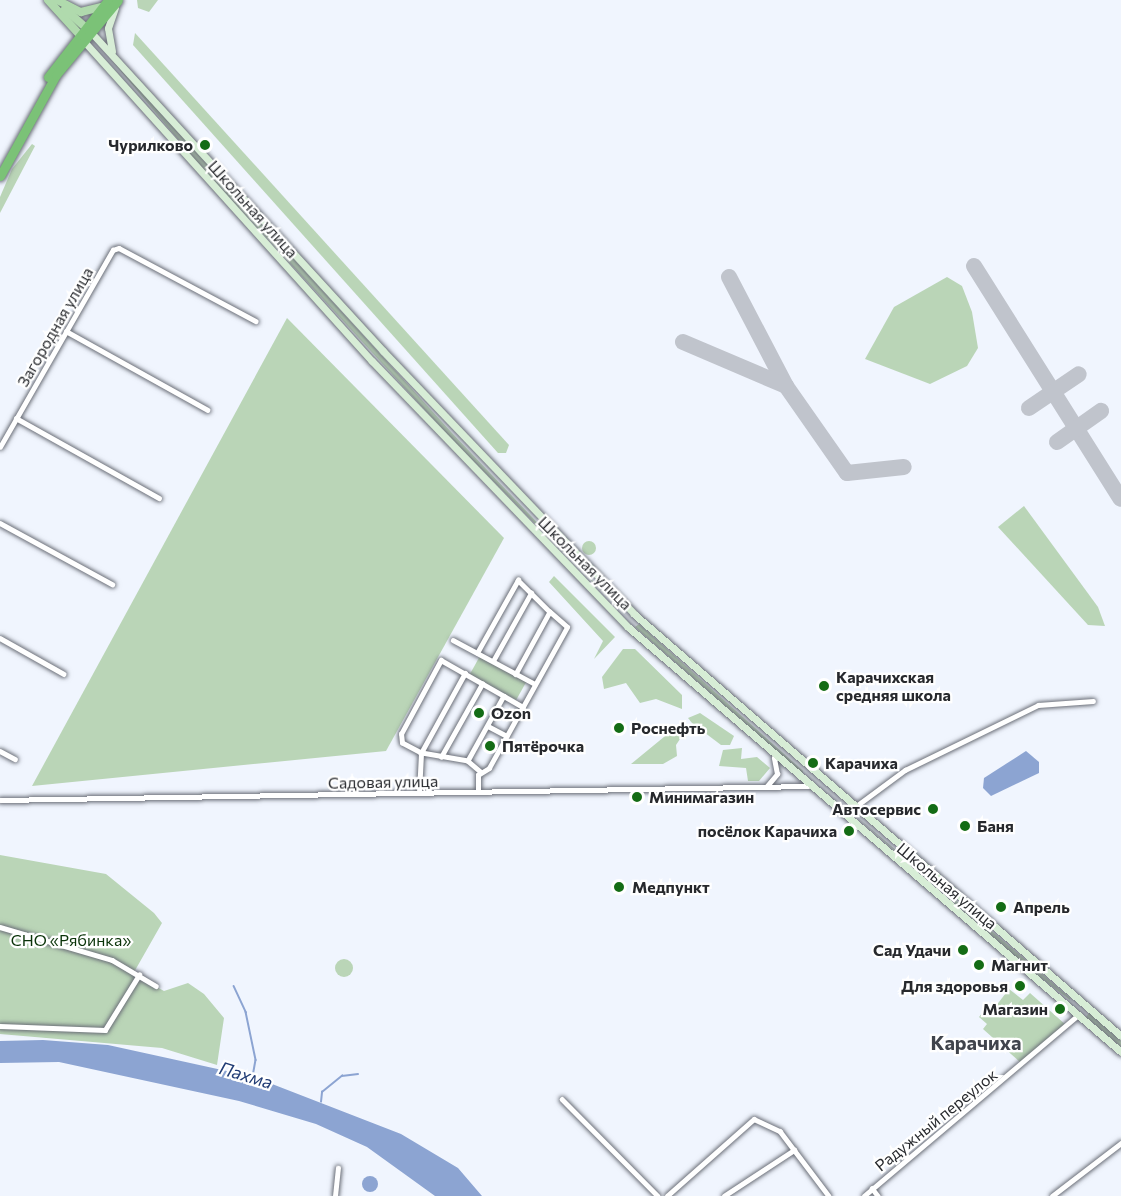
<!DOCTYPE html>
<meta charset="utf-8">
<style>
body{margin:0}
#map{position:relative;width:1121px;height:1196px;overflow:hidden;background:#f0f5fe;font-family:Commissioner,sans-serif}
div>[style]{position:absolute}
.green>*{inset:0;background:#bad5b7;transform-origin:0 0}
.round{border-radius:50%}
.water>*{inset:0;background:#8ca4d2}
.stream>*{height:1.5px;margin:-0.75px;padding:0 0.75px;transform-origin:0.75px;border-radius:0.75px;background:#8ca4d2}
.taxiway>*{height:16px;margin:-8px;padding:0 8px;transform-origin:8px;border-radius:8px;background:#c0c4cc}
.roads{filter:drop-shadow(0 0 2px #6b6f78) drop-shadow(0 0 2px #6b6f78)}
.street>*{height:4.5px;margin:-2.25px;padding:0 2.25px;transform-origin:2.25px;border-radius:2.25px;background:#fff}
.secondary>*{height:7px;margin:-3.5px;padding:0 3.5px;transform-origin:3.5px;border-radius:3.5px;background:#d7edd6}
.primary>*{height:8px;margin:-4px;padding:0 4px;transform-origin:4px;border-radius:4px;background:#b0daad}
.highway>*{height:9px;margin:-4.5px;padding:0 4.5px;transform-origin:4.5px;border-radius:4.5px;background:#7bc277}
.dots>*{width:16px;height:16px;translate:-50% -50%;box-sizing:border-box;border:3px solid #fff;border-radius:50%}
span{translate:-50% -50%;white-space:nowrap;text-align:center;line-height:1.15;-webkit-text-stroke:4.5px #fff;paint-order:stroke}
.poi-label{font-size:16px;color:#27292d;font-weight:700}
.right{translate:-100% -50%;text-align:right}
.left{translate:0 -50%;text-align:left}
.street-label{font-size:16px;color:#27292d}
.park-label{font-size:16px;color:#0a3309}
.water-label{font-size:18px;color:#213c75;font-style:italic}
.quarter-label{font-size:20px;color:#40444c;font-weight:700}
</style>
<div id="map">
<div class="green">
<i style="clip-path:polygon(137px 0,158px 0,149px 12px,138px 8px)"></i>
<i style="clip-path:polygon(135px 33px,509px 445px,506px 453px,498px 453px,133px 45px)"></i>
<i style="clip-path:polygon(99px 45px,452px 433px,628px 618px,448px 435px,197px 162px)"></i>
<i style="clip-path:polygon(32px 144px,35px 146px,0 213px,0 197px,12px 169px)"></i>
<i style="clip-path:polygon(947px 277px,962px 286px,972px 312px,978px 348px,967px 366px,930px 384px,865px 359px,894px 307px)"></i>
<i style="clip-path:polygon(287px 318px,504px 538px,386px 751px,32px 786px)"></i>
<i style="clip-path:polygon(1024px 506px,1098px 607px,1105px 626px,1088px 625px,998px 527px)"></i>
<i class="round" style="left:582px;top:541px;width:14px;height:14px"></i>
<i style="clip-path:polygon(554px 576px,615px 637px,594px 659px,603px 641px,549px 582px)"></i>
<i style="clip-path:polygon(639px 624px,803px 771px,803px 774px,635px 627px)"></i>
<i style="clip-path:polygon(623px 649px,635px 649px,682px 695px,682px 709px,656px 699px,640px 703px,626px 683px,604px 689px,602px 677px)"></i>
<i style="left:480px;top:656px;width:53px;height:21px;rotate:29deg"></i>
<i style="clip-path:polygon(700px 713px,734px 736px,730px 745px,721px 745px,692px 723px,688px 718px)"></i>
<i style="clip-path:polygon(681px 723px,688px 727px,676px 745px,677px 756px,663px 764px,631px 764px)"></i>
<i style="clip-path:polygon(742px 748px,741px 759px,757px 757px,770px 768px,759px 781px,748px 781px,746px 768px,719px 766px,723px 750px)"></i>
<i style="clip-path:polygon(852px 813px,1027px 961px,1024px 964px)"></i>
<i style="clip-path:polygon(0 855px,106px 874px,154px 913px,162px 923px,133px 974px,164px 991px,188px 983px,204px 994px,224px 1018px,217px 1065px,162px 1048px,0 1034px)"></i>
<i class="round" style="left:335px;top:959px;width:18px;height:18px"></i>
<i style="clip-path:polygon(1035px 968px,1070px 998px,1070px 1000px,1032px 971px)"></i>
<i style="clip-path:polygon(1009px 989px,1023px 1000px,1030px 993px,1066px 1025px,1021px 1063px,983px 1029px,987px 1024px,979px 1017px,987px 1007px,992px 1011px)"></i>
<i style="clip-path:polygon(1089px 1013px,1121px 1041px,1121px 1047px,1086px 1017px)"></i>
</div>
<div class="water">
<i style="clip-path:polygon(1026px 751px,1039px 762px,1039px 773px,991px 796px,983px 788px,984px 778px)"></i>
<i style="clip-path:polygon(43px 1040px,108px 1045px,254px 1077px,401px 1134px,458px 1168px,482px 1196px,435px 1196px,367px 1147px,316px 1124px,239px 1101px,59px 1062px,0 1063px,0 1041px)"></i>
<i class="round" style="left:362px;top:1176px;width:16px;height:16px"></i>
</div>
<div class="stream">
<i style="left:234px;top:986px;width:29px;rotate:65deg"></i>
<i style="left:246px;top:1012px;width:49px;rotate:78.2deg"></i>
<i style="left:256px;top:1060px;width:17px;rotate:100deg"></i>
<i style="left:321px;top:1102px;width:10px;rotate:-84deg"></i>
<i style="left:322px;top:1092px;width:26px;rotate:-39deg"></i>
<i style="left:342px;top:1076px;width:16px;rotate:-7deg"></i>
</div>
<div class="taxiway">
<i style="left:974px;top:266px;width:275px;rotate:57.8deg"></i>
<i style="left:729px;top:277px;width:123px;rotate:62.4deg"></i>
<i style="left:786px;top:386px;width:106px;rotate:55deg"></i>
<i style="left:847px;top:473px;width:57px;rotate:-6deg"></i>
<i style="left:683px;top:342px;width:112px;rotate:23.1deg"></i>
<i style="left:1029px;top:408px;width:60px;rotate:-34.2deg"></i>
<i style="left:1057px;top:442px;width:54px;rotate:-35.2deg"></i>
</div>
<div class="roads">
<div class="street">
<i style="left:66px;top:331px;width:162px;rotate:29.1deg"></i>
<i style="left:16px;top:418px;width:164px;rotate:29.2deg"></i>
<i style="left:0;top:447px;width:227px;rotate:-60.2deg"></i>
<i style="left:113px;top:250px;width:6px;rotate:-18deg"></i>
<i style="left:119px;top:248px;width:155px;rotate:28.1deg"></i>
<i style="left:0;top:523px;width:128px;rotate:28.6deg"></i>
<i style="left:0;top:638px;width:73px;rotate:29.4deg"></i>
<i style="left:453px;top:640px;width:93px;rotate:28.2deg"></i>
<i style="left:477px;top:653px;width:84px;rotate:-60.7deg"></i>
<i style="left:518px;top:580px;width:45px;rotate:45deg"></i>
<i style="left:550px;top:612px;width:71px;rotate:118.7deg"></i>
<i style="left:441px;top:660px;width:73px;rotate:29.7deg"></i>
<i style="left:504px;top:696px;width:74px;rotate:119deg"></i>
<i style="left:468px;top:761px;width:48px;rotate:-170.3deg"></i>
<i style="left:421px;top:753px;width:21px;rotate:-152deg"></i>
<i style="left:402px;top:743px;width:9px;rotate:-96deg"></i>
<i style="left:401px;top:734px;width:84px;rotate:-61.6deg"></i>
<i style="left:493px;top:661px;width:78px;rotate:-60.8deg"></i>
<i style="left:504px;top:696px;width:22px;rotate:30deg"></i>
<i style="left:488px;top:726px;width:21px;rotate:28deg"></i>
<i style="left:0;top:751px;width:17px;rotate:28deg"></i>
<i style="left:441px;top:757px;width:84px;rotate:-60.7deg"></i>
<i style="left:468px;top:761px;width:16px;rotate:40deg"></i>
<i style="left:767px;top:786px;width:16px;rotate:-50deg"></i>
<i style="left:777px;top:774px;width:16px;rotate:-101deg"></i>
<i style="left:478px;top:792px;width:17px;rotate:-90deg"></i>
<i style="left:478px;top:775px;width:13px;rotate:-32deg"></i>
<i style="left:489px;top:768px;width:161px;rotate:-61deg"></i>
<i style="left:567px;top:627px;width:23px;rotate:-139deg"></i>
<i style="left:419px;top:793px;width:40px;rotate:-87.1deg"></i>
<i style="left:421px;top:753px;width:91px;rotate:-61.2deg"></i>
<i style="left:0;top:800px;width:808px;rotate:-0.99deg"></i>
<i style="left:844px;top:815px;width:76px;rotate:-36.4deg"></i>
<i style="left:905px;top:770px;width:148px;rotate:-26deg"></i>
<i style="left:1038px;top:705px;width:55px;rotate:-4.2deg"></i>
<i style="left:0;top:927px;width:117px;rotate:16.4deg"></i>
<i style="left:112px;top:960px;width:51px;rotate:30.6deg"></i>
<i style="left:0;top:1026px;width:105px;rotate:2.2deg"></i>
<i style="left:105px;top:1030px;width:65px;rotate:-58.3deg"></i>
<i style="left:562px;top:1099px;width:136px;rotate:45.3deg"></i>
<i style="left:872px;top:1188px;width:10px;rotate:53deg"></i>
<i style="left:335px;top:1196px;width:28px;rotate:-84deg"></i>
<i style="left:667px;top:1196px;width:116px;rotate:-41.5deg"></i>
<i style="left:754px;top:1119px;width:29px;rotate:25deg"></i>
<i style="left:780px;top:1131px;width:81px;rotate:53deg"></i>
<i style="left:724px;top:1196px;width:84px;rotate:-33.3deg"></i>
<i style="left:864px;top:1196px;width:280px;rotate:-40.2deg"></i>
<i style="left:1052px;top:1196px;width:87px;rotate:-37.5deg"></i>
</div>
<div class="secondary">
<i style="left:88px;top:29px;width:437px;rotate:47.5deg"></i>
<i style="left:383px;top:351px;width:364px;rotate:46.3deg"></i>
<i style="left:634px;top:614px;width:644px;rotate:40.91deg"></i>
<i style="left:81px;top:38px;width:435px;rotate:48deg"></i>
<i style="left:372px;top:361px;width:369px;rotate:46.1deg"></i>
<i style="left:628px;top:627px;width:651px;rotate:40.76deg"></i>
<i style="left:112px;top:51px;width:23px;rotate:-100deg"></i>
<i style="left:108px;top:28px;width:21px;rotate:-71deg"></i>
</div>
<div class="primary">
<i style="left:48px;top:0;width:45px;rotate:47.7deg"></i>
<i style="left:57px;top:0;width:27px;rotate:27deg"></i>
<i style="left:81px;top:12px;width:21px;rotate:-14deg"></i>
<i style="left:65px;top:9px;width:25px;rotate:42deg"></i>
</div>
<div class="highway">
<i style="left:48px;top:77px;width:98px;rotate:-52.1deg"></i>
<i style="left:0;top:176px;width:115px;rotate:-61deg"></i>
<i style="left:56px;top:75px;width:97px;rotate:-50.4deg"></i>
</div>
</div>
<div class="dots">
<i style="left:205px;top:145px;background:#146c15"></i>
<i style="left:824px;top:686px;background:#146c15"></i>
<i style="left:479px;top:713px;background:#146c15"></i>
<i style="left:619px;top:728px;background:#146c15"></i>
<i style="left:490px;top:746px;background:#146c15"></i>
<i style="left:813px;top:763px;background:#146c15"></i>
<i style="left:637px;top:797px;background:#146c15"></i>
<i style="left:933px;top:809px;background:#146c15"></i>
<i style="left:965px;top:826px;background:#146c15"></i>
<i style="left:849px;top:831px;background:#146c15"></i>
<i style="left:619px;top:887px;background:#146c15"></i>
<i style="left:1001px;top:907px;background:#146c15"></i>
<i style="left:963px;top:950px;background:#146c15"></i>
<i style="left:979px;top:965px;background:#146c15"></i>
<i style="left:1020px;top:986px;background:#146c15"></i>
<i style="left:1060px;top:1009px;background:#146c15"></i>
</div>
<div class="poi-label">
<span class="right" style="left:193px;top:145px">Чурилково</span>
<span class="left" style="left:836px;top:686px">Карачихская<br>средняя школа</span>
<span class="left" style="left:491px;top:713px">Ozon</span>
<span class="left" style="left:631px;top:728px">Роснефть</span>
<span class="left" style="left:502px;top:746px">Пятёрочка</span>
<span class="left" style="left:825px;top:763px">Карачиха</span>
<span class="left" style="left:649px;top:797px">Минимагазин</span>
<span class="right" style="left:921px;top:809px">Автосервис</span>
<span class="left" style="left:977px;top:826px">Баня</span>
<span class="right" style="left:837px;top:831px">посёлок Карачиха</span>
<span class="left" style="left:632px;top:887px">Медпункт</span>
<span class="left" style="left:1013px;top:907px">Апрель</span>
<span class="right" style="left:951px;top:950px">Сад Удачи</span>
<span class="left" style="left:991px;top:965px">Магнит</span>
<span class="right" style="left:1008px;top:986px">Для здоровья</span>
<span class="right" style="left:1048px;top:1009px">Магазин</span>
</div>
<div class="street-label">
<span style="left:253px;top:209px;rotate:48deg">Школьная улица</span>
<span style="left:55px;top:327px;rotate:-60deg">Загородная улица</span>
<span style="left:585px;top:563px;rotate:45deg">Школьная улица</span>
<span style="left:383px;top:782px;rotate:-1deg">Садовая улица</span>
<span style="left:947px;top:886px;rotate:40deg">Школьная улица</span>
<span style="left:936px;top:1120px;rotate:-39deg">Радужный переулок</span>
</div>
<div class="park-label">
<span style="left:71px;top:940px">СНО «Рябинка»</span>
</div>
<div class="water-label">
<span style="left:246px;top:1075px;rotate:17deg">Пахма</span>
</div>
<div class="quarter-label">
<span style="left:976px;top:1042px">Карачиха</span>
</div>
</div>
